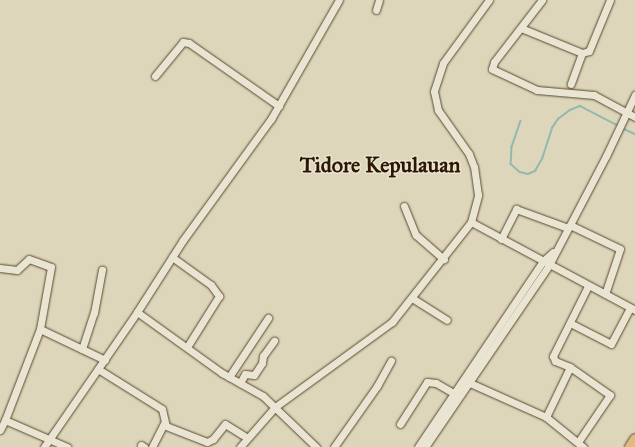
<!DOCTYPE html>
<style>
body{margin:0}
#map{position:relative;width:635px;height:447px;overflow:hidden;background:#ded6ba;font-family:"IM FELL Great Primer",serif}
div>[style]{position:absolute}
.stream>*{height:1.5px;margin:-0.75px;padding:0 0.75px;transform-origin:0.75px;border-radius:0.75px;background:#94b9ac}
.roads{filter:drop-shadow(0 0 1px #58482e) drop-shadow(0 0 1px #58482e)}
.minor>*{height:7px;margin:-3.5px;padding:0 3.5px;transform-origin:3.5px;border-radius:3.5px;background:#eae4d2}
.highway>*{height:11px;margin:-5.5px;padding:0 5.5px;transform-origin:5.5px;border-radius:5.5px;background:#dfbb7d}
span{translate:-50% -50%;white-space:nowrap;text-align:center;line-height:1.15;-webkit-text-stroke:3px #eae4d2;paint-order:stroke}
.town-label{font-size:22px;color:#2c1800;font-weight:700}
</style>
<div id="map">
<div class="stream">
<i style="left:521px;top:121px;width:28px;rotate:109deg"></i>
<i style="left:512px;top:147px;width:17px;rotate:93deg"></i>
<i style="left:511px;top:164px;width:12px;rotate:42deg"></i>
<i style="left:520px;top:172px;width:8px;rotate:14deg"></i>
<i style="left:528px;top:174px;width:8px;rotate:-23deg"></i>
<i style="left:535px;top:171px;width:14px;rotate:-60deg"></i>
<i style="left:542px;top:159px;width:33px;rotate:-72deg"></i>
<i style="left:552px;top:128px;width:11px;rotate:-56deg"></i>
<i style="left:558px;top:119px;width:15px;rotate:-37deg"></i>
<i style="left:570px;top:110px;width:11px;rotate:-22deg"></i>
<i style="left:580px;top:106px;width:42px;rotate:27.2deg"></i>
<i style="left:622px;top:128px;width:14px;rotate:25deg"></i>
</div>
<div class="roads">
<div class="minor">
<i style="left:542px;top:0;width:78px;rotate:127.7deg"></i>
<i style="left:494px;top:62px;width:7px;rotate:106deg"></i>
<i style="left:492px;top:69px;width:50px;rotate:25deg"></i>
<i style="left:537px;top:90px;width:57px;rotate:5deg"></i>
<i style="left:594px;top:95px;width:47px;rotate:28.2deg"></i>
<i style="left:376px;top:10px;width:10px;rotate:-73deg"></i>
<i style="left:521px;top:28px;width:66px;rotate:22.3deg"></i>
<i style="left:582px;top:53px;width:33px;rotate:110deg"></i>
<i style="left:582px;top:53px;width:7px;rotate:-16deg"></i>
<i style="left:589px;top:51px;width:55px;rotate:-67.6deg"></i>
<i style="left:155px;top:76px;width:44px;rotate:-50.5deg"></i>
<i style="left:183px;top:42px;width:6px;rotate:9deg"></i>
<i style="left:189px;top:43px;width:110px;rotate:35deg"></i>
<i style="left:404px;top:206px;width:31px;rotate:68deg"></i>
<i style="left:416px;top:235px;width:37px;rotate:41deg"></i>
<i style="left:471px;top:222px;width:186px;rotate:28.2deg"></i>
<i style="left:570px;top:225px;width:55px;rotate:25.6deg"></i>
<i style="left:620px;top:249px;width:47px;rotate:108.4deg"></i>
<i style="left:501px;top:239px;width:34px;rotate:-63deg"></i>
<i style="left:516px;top:209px;width:55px;rotate:20.1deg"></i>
<i style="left:172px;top:257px;width:48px;rotate:35.7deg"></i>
<i style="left:211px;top:285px;width:14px;rotate:54deg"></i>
<i style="left:219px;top:296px;width:60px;rotate:122.1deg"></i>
<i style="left:0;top:268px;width:17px;rotate:7deg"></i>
<i style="left:17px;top:270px;width:16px;rotate:-43deg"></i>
<i style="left:29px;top:259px;width:23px;rotate:20deg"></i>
<i style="left:51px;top:267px;width:63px;rotate:100.1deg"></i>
<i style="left:412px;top:298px;width:41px;rotate:32.2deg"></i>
<i style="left:137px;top:312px;width:85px;rotate:-57.4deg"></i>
<i style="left:183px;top:240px;width:150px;rotate:-54deg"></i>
<i style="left:271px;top:119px;width:137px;rotate:-60.3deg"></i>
<i style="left:570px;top:323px;width:46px;rotate:27.1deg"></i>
<i style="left:611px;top:344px;width:41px;rotate:-62.2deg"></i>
<i style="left:82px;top:349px;width:38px;rotate:-72deg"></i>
<i style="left:94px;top:313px;width:44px;rotate:-79.5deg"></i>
<i style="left:570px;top:367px;width:49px;rotate:35deg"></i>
<i style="left:610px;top:395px;width:57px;rotate:124.2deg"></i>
<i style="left:98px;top:369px;width:75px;rotate:32deg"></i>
<i style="left:162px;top:409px;width:17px;rotate:77deg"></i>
<i style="left:166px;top:426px;width:44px;rotate:21.3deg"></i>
<i style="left:207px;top:442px;width:7px;rotate:-27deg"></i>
<i style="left:213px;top:439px;width:19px;rotate:-51deg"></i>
<i style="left:225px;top:424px;width:26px;rotate:32deg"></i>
<i style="left:229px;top:377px;width:71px;rotate:-56.5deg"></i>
<i style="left:240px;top:383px;width:10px;rotate:-61deg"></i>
<i style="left:245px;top:374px;width:9px;rotate:6deg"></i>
<i style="left:254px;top:375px;width:14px;rotate:-56deg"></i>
<i style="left:262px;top:363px;width:7px;rotate:-82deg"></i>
<i style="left:263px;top:356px;width:19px;rotate:-54deg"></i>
<i style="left:470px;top:383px;width:83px;rotate:24.1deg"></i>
<i style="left:546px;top:417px;width:55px;rotate:-64.4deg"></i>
<i style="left:570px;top:367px;width:16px;rotate:-158deg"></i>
<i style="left:555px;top:361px;width:5px;rotate:-112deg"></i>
<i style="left:553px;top:356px;width:78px;rotate:-63.4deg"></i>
<i style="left:546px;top:417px;width:48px;rotate:39deg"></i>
<i style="left:5px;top:420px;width:97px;rotate:-69deg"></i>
<i style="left:40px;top:329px;width:72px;rotate:25.5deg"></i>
<i style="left:400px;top:424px;width:50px;rotate:-57.3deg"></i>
<i style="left:427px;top:382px;width:9px;rotate:6deg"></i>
<i style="left:436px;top:383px;width:24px;rotate:30deg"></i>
<i style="left:0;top:430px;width:11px;rotate:-63deg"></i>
<i style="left:5px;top:420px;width:68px;rotate:23.5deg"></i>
<i style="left:141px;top:445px;width:4px;rotate:34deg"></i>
<i style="left:44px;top:447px;width:164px;rotate:-55.4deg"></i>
<i style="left:137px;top:312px;width:105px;rotate:35.7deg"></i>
<i style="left:222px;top:373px;width:47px;rotate:29.3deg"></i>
<i style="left:263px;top:396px;width:74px;rotate:43.9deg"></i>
<i style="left:152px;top:447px;width:27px;rotate:-63deg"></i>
<i style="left:240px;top:447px;width:53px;rotate:-48.8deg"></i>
<i style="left:275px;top:407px;width:145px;rotate:-36deg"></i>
<i style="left:392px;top:322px;width:127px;rotate:-51.7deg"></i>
<i style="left:471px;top:222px;width:28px;rotate:-75deg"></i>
<i style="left:478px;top:195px;width:28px;rotate:-98deg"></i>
<i style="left:474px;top:167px;width:14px;rotate:-111deg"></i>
<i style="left:469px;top:154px;width:54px;rotate:-125.2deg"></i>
<i style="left:438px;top:110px;width:19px;rotate:-102deg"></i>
<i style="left:434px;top:91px;width:29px;rotate:-72deg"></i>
<i style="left:443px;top:63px;width:78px;rotate:-53.9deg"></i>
<i style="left:334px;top:447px;width:75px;rotate:-54.8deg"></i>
<i style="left:377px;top:386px;width:29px;rotate:-61deg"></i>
<i style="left:418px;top:447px;width:224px;rotate:-56.1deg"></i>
<i style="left:543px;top:261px;width:13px;rotate:-42deg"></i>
<i style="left:425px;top:447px;width:220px;rotate:-55.7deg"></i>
<i style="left:549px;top:265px;width:123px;rotate:-62.4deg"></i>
<i style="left:606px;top:156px;width:68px;rotate:-64.6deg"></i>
</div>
<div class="highway">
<i style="left:630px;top:447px;width:9px;rotate:-58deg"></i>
</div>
</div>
<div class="town-label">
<span style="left:380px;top:165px">Tidore Kepulauan</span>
</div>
</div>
